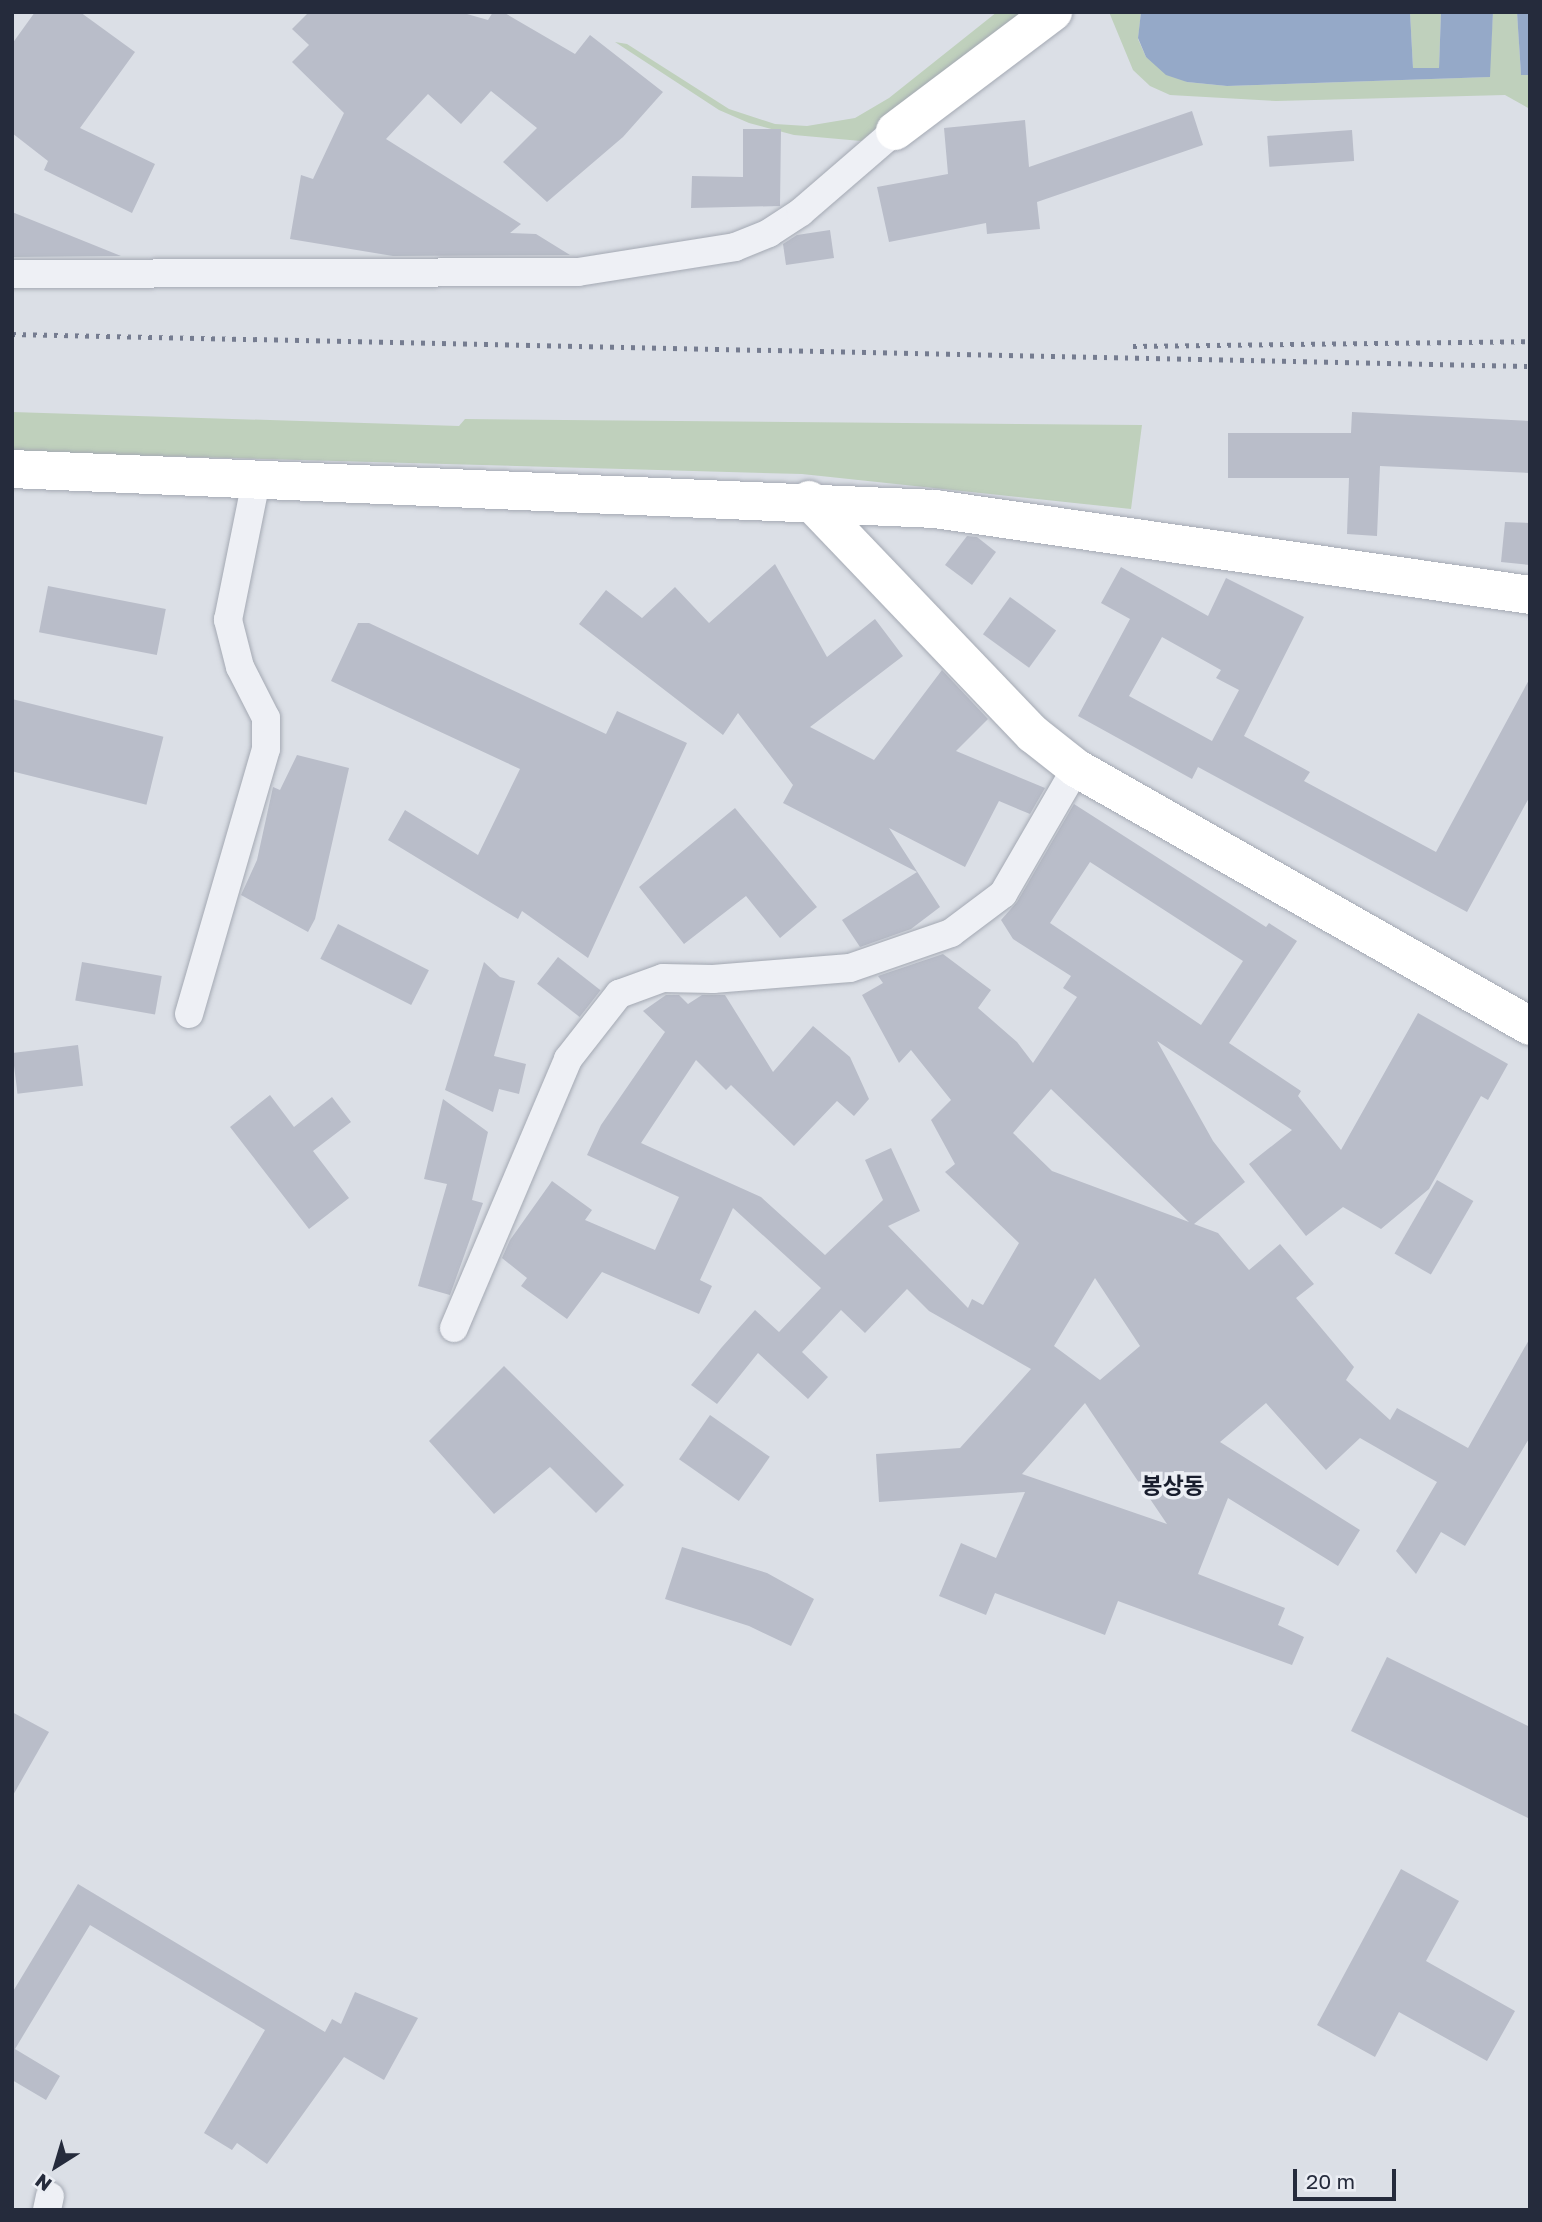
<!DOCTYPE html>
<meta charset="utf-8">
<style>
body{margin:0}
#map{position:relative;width:1542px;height:2222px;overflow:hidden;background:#dbdfe6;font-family:"Golos Text","Noto Sans KR",sans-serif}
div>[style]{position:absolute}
.green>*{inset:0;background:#bfd0bc}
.water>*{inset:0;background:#95a9c8}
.building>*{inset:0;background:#b9bdc9;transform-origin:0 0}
.roads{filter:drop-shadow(0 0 2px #a4a9b3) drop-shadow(0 0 2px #a4a9b3)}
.street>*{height:28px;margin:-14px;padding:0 14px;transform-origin:14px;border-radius:14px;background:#eef0f5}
.secondary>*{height:38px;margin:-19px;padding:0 19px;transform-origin:19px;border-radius:19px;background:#fff}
.primary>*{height:38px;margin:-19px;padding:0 19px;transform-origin:19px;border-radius:19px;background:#fff}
.rail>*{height:5px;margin-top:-2.5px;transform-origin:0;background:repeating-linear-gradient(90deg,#757c90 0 3.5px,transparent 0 10.5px)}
span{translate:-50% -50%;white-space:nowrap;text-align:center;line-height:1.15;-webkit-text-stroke:7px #ebeef4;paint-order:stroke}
.quarter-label{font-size:23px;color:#181d2d;font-weight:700}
.frame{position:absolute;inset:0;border:14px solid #252b3c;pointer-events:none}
.north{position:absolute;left:21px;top:2131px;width:70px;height:70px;-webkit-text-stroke:5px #ebeef4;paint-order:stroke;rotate:217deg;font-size:19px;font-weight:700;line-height:28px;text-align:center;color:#252b3c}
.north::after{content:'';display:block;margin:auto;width:24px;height:32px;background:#252b3c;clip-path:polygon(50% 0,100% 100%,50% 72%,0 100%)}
.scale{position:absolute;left:1293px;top:2169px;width:103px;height:32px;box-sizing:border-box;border:4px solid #252b3c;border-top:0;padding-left:9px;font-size:21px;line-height:24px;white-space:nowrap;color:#252b3c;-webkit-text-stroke:5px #ebeef4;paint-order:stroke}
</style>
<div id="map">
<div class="green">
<i style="clip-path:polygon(997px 12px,1027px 12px,861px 141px,794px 135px,749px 123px,719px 110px,615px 42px,627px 44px,729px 109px,775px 124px,807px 126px,855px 118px,889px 98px)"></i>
<i style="clip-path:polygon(1109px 12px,1141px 12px,1138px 39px,1146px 57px,1187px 82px,1227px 86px,1489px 77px,1493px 12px,1517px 12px,1521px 75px,1530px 75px,1530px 109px,1505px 95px,1276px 101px,1170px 95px,1150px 86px,1133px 70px)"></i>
<i style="clip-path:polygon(1410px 12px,1441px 12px,1439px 68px,1413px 68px)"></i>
<i style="clip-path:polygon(12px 412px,459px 426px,465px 419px,1142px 425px,1131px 509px,802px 474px,12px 452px)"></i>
</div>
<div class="water">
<i style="clip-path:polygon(1141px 12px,1410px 12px,1413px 68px,1439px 68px,1441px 12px,1493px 12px,1490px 77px,1227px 86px,1187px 82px,1166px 75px,1146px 57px,1138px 38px)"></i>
<i style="clip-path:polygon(1517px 12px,1530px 12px,1530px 75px,1521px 75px)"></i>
</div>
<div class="building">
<i style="clip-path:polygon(35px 12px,80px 12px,135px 52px,80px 128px,155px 164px,132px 213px,44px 170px,48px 161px,12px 133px,12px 44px)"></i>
<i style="clip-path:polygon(309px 12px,460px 12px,488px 20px,493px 12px,503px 12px,575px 54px,590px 35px,663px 92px,623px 137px,547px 202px,503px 162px,537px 128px,491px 91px,461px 124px,428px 94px,386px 139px,521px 224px,510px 233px,536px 234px,570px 255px,393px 256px,290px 239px,301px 175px,313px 179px,344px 113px,292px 62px,309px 45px,292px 29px)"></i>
<i style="clip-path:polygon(1192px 111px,1203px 145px,1037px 202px,1040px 229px,987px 234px,986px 223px,889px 242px,877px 187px,948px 174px,944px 128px,1025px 120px,1029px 167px)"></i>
<i style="clip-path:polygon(743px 129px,781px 129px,780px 206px,691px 208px,692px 176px,743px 177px)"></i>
<i style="left:1352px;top:130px;width:31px;height:85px;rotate:86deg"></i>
<i style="clip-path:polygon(12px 212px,121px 256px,12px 257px)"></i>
<i style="clip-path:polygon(830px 230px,834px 258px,786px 265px,783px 244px,797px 235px)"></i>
<i style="clip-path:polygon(1352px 412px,1530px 421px,1530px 473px,1380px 466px,1377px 536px,1347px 534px,1349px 478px,1228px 478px,1228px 433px,1351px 433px)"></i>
<i style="clip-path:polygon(1505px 522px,1530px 523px,1530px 565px,1501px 562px)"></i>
<i style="clip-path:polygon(967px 536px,977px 537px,996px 552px,972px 585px,945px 565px)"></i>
<i style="clip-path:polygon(775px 564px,827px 657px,875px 619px,903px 656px,810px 727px,874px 760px,942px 670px,988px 719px,956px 751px,1045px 788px,1030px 814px,999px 801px,965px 867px,889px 828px,940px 907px,911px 929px,860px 947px,842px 920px,917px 872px,783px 803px,793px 785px,738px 713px,723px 735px,579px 624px,606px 590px,642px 618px,675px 587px,709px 623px)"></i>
<i style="clip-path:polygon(evenodd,1121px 567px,1208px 616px,1226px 578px,1304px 617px,1244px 736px,1310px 772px,1304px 781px,1436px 852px,1530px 678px,1530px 796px,1467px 912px,1198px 767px,1192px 779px,1078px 716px,1130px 619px,1101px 603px,1121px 567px,1162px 637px,1221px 670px,1216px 678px,1239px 690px,1212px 741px,1129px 696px,1162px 637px)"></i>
<i style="left:48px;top:586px;width:120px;height:47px;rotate:11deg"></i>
<i style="left:1010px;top:597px;width:57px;height:46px;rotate:36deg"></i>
<i style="clip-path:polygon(358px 623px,369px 623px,606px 734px,617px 711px,687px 743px,588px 958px,522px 911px,518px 919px,388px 840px,405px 810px,478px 855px,520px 769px,331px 681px)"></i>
<i style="left:12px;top:699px;width:156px;height:70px;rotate:14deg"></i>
<i style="clip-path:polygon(297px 755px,349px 768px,315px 919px,308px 932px,241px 895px,257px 860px,273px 787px,280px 790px)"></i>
<i style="clip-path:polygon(evenodd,1074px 804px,1266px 927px,1269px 923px,1297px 941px,1229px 1043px,1301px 1091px,1298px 1096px,1341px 1150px,1418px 1013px,1508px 1064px,1488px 1100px,1481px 1096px,1429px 1189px,1381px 1229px,1343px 1207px,1306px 1236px,1249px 1164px,1292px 1130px,1157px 1041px,1213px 1141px,1245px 1182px,1194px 1224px,1218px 1233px,1249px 1270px,1280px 1244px,1314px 1284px,1296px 1298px,1354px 1367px,1346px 1380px,1390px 1420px,1397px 1408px,1468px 1448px,1530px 1338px,1530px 1437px,1465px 1546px,1441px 1532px,1416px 1574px,1396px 1551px,1437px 1482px,1360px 1438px,1326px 1470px,1266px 1403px,1220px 1442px,1360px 1530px,1338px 1566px,1228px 1498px,1198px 1574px,1285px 1608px,1278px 1625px,1304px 1637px,1292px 1665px,1118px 1601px,1105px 1635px,995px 1593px,986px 1615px,939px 1596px,961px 1543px,996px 1558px,1025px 1492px,879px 1502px,876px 1454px,960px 1448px,1031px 1369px,929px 1311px,907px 1289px,865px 1333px,841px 1310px,802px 1352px,828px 1377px,808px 1399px,758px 1353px,717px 1404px,691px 1385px,722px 1347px,755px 1310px,779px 1332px,821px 1288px,733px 1208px,700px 1280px,712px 1286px,699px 1314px,602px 1272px,567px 1319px,521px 1286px,527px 1278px,502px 1258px,510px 1240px,552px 1181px,592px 1210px,585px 1220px,655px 1250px,679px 1197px,587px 1155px,601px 1125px,665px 1032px,643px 1011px,666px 995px,679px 995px,688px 1004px,702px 995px,725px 995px,773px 1072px,813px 1026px,850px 1057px,869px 1099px,854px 1116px,837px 1101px,794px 1146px,731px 1085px,726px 1090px,696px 1060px,641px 1143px,761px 1197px,825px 1255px,883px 1200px,865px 1160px,891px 1148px,920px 1211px,888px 1226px,968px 1308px,972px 1299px,983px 1305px,1019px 1243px,945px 1172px,955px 1164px,931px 1120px,951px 1100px,911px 1050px,899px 1063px,862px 995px,883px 983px,878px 976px,943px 954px,991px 990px,978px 1008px,1017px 1042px,1033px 1063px,1077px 997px,1063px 988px,1071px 976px,1013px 939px,1001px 920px,1017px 902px,1074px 804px,1090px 862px,1243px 961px,1201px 1025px,1050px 923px,1090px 862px,1074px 804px,1051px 1089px,1189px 1222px,1052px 1171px,1013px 1133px,1051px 1089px,1074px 804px,1095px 1278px,1140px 1346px,1100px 1380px,1054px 1346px,1095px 1278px,1074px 804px,1085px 1403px,1167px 1524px,1022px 1474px,1085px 1403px)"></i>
<i style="clip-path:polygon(735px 808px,817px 907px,780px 938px,746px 896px,684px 944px,639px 887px)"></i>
<i style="left:338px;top:924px;width:102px;height:39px;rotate:27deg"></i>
<i style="left:558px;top:957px;width:54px;height:34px;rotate:38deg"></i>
<i style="left:82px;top:962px;width:81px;height:39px;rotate:10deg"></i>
<i style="clip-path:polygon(484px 962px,500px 977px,515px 981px,494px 1056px,526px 1064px,519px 1094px,499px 1089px,493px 1112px,445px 1090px)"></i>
<i style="left:78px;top:1045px;width:41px;height:66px;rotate:83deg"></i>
<i style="clip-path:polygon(270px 1095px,294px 1127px,332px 1097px,351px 1122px,313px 1151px,349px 1198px,309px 1229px,230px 1127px)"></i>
<i style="clip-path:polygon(443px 1099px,488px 1132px,472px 1200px,483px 1203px,450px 1295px,418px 1286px,447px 1184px,424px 1179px)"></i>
<i style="left:1437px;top:1180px;width:42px;height:85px;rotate:30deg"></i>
<i style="clip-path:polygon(504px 1366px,624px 1485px,596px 1513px,550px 1467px,494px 1514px,429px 1441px)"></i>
<i style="left:710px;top:1415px;width:73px;height:54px;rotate:35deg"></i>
<i style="clip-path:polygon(682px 1547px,767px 1573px,814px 1599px,791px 1646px,749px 1626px,665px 1599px)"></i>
<i style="clip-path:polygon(1387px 1657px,1530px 1727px,1530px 1819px,1351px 1731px)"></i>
<i style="clip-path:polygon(12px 1712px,49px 1732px,12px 1797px)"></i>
<i style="clip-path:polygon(1401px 1869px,1459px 1901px,1426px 1961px,1515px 2011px,1487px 2061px,1399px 2012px,1375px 2057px,1317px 2025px)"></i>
<i style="clip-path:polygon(78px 1884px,325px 2032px,332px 2019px,341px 2024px,355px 1992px,418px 2018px,384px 2080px,344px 2057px,267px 2164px,237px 2143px,232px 2150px,204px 2133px,265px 2030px,90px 1925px,15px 2049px,60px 2076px,46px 2100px,12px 2080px,12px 1993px)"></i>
</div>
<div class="roads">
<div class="street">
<i style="left:12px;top:274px;width:566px;rotate:-0.2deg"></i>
<i style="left:578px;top:272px;width:159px;rotate:-9deg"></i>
<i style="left:735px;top:247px;width:37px;rotate:-22deg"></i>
<i style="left:769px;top:233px;width:38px;rotate:-33deg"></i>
<i style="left:801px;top:212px;width:124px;rotate:-40.8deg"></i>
<i style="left:189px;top:1014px;width:276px;rotate:-73.8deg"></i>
<i style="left:266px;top:749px;width:31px;rotate:-90deg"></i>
<i style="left:266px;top:718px;width:57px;rotate:-117deg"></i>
<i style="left:240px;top:667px;width:49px;rotate:-104.3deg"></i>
<i style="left:228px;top:620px;width:142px;rotate:-78.6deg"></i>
<i style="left:454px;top:1328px;width:292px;rotate:-67deg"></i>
<i style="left:568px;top:1059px;width:83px;rotate:-51.9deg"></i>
<i style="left:619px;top:994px;width:47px;rotate:-20deg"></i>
<i style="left:663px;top:978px;width:50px;rotate:1.1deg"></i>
<i style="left:713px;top:979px;width:137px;rotate:-4.6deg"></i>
<i style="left:850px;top:968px;width:107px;rotate:-19.1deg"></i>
<i style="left:951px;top:933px;width:65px;rotate:-36.9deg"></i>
<i style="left:1003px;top:894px;width:146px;rotate:-59.9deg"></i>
<i style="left:47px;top:2210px;width:14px;rotate:-78deg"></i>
</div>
<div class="secondary">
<i style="left:895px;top:131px;width:198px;rotate:-37deg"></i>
<i style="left:809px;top:500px;width:324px;rotate:46.3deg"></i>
<i style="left:1033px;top:734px;width:55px;rotate:38.3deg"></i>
<i style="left:1076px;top:768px;width:522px;rotate:29.61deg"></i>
</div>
<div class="primary">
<i style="left:12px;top:469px;width:924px;rotate:2.48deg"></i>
<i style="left:935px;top:509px;width:601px;rotate:8.22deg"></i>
</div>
</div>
<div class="rail">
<i style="left:12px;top:334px;width:1518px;rotate:1.21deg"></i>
<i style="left:1133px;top:346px;width:397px;rotate:-0.7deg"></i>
</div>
<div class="quarter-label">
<span style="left:1173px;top:1485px">봉상동</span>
</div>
<div class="frame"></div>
<div class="north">N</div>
<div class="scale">20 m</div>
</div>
